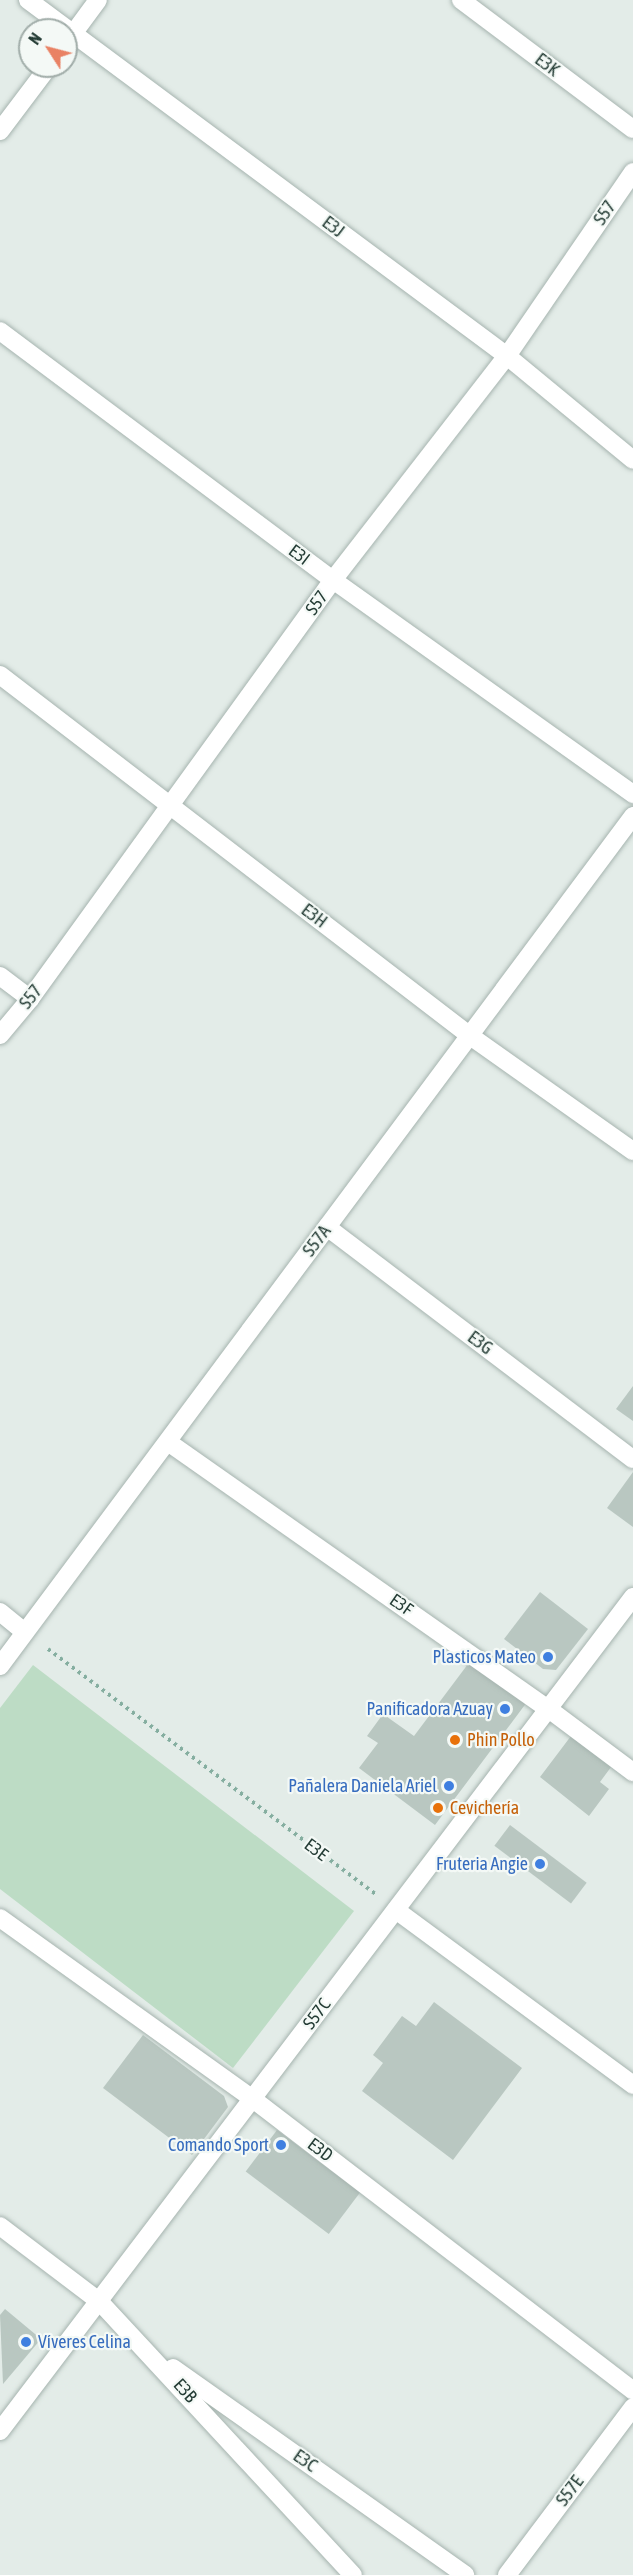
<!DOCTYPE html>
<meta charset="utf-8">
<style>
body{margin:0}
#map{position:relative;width:633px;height:2575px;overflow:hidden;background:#e3ece8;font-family:"Asap Condensed",sans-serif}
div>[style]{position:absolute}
.green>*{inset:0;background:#bddcc5}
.building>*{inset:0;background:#b9c7c1;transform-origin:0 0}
.path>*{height:4px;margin-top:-2px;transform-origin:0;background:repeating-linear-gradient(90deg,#85aea0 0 3px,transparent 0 7.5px)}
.roads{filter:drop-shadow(0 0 2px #a6b4af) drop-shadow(0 0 2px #a6b4af)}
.minor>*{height:18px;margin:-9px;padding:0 9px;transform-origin:9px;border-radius:9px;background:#fff}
.dots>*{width:16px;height:16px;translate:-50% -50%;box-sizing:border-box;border:3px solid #f4f9f6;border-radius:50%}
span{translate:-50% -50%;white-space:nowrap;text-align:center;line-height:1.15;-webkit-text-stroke:4.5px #f4f9f6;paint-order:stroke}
.street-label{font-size:18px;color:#243c35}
.shop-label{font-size:18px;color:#366cbe}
.right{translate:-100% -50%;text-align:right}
.left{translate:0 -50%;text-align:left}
.food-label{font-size:18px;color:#c56008}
.north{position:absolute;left:18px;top:18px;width:60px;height:60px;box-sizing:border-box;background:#f4f9f6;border:2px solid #a1ada9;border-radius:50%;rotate:306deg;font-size:16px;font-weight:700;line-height:24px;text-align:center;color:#243c35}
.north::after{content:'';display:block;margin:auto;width:21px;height:27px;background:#e98264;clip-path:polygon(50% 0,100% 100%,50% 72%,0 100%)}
</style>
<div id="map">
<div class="green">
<i style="clip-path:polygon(33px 1665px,354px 1911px,233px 2068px,0 1889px,0 1708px)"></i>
</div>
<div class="building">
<i style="clip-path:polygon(633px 1386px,633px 1421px,616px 1409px)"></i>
<i style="clip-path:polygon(633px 1472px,633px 1527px,607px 1508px)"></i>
<i style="clip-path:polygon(540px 1592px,588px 1629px,556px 1670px,543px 1669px,504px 1639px)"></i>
<i style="clip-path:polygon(471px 1660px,527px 1702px,435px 1825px,359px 1768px,378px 1743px,367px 1736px,383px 1714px,414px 1736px)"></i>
<i style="clip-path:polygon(571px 1736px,614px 1763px,600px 1782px,609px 1789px,589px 1816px,540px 1777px)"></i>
<i style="left:510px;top:1825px;width:96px;height:26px;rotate:37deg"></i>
<i style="clip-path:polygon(434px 2002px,522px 2068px,453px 2160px,362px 2091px,383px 2063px,373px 2055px,402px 2016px,416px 2026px)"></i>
<i style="clip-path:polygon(143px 2035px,224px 2096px,228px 2107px,192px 2155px,103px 2088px)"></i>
<i style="left:277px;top:2130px;width:104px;height:52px;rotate:37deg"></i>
<i style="clip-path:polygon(5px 2309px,41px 2339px,3px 2384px,0 2315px)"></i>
</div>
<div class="path">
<i style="left:48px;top:1649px;width:409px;rotate:36.8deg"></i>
</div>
<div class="roads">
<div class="minor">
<i style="left:28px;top:0;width:597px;rotate:36.62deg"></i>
<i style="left:507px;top:356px;width:163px;rotate:39.5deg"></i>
<i style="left:461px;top:0;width:215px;rotate:36.9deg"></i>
<i style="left:67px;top:42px;width:52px;rotate:-53.6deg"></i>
<i style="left:0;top:131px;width:81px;rotate:-53deg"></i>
<i style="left:0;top:331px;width:416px;rotate:36.8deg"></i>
<i style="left:333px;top:580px;width:369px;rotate:35.5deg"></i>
<i style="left:0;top:675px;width:591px;rotate:37.51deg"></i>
<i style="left:469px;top:1035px;width:201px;rotate:35.3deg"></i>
<i style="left:0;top:976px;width:38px;rotate:37deg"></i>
<i style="left:0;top:1035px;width:47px;rotate:-50.2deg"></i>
<i style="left:30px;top:999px;width:517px;rotate:-54.13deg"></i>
<i style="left:333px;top:580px;width:284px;rotate:-52.2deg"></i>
<i style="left:507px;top:356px;width:223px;rotate:-55.6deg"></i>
<i style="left:327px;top:1227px;width:384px;rotate:37.2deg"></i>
<i style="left:168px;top:1442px;width:467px;rotate:35.1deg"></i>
<i style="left:550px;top:1710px;width:104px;rotate:36.8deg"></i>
<i style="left:0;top:1612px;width:32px;rotate:39deg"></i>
<i style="left:0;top:1666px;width:1060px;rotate:-53.32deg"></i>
<i style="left:396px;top:1910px;width:295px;rotate:36.4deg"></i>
<i style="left:0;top:1918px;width:311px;rotate:35.6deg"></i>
<i style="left:253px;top:2099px;width:479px;rotate:37.5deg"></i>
<i style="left:0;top:2226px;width:126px;rotate:37.2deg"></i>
<i style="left:100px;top:2302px;width:372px;rotate:47.2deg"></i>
<i style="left:173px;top:2368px;width:358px;rotate:35.3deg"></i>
<i style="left:0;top:2431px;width:1047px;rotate:-52.8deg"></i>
<i style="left:507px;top:2575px;width:210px;rotate:-53.1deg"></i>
</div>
</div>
<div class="dots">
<i style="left:548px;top:1657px;background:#3f7fe0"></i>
<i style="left:505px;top:1709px;background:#3f7fe0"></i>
<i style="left:455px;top:1740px;background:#e8710a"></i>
<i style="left:449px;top:1786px;background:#3f7fe0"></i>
<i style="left:438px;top:1808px;background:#e8710a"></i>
<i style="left:540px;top:1864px;background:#3f7fe0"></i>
<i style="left:281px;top:2145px;background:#3f7fe0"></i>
<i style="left:26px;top:2342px;background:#3f7fe0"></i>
</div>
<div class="street-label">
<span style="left:547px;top:65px;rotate:37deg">E3K</span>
<span style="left:605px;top:213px;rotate:-56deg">S57</span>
<span style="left:333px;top:227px;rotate:37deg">E3J</span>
<span style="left:299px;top:555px;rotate:37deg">E3I</span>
<span style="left:317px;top:603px;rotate:-54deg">S57</span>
<span style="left:314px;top:916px;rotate:37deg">E3H</span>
<span style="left:31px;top:997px;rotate:-52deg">S57</span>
<span style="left:317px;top:1241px;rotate:-53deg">S57A</span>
<span style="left:480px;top:1343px;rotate:37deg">E3G</span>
<span style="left:401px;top:1605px;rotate:35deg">E3F</span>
<span style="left:316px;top:1850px;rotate:37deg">E3E</span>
<span style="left:317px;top:2014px;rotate:-53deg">S57C</span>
<span style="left:320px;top:2150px;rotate:37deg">E3D</span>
<span style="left:185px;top:2391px;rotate:48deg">E3B</span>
<span style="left:305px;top:2461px;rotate:35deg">E3C</span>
<span style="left:570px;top:2491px;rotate:-53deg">S57E</span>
</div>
<div class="shop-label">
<span class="right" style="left:536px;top:1657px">Plasticos Mateo</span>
<span class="right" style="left:493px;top:1709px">Panificadora Azuay</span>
<span class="right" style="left:437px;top:1786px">Pañalera Daniela Ariel</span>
<span class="right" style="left:528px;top:1864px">Fruteria Angie</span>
<span class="right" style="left:269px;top:2145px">Comando Sport</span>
<span class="left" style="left:38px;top:2342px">Víveres Celina</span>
</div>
<div class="food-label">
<span class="left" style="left:467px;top:1740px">Phin Pollo</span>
<span class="left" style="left:450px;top:1808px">Cevichería</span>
</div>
<div class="north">N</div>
</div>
